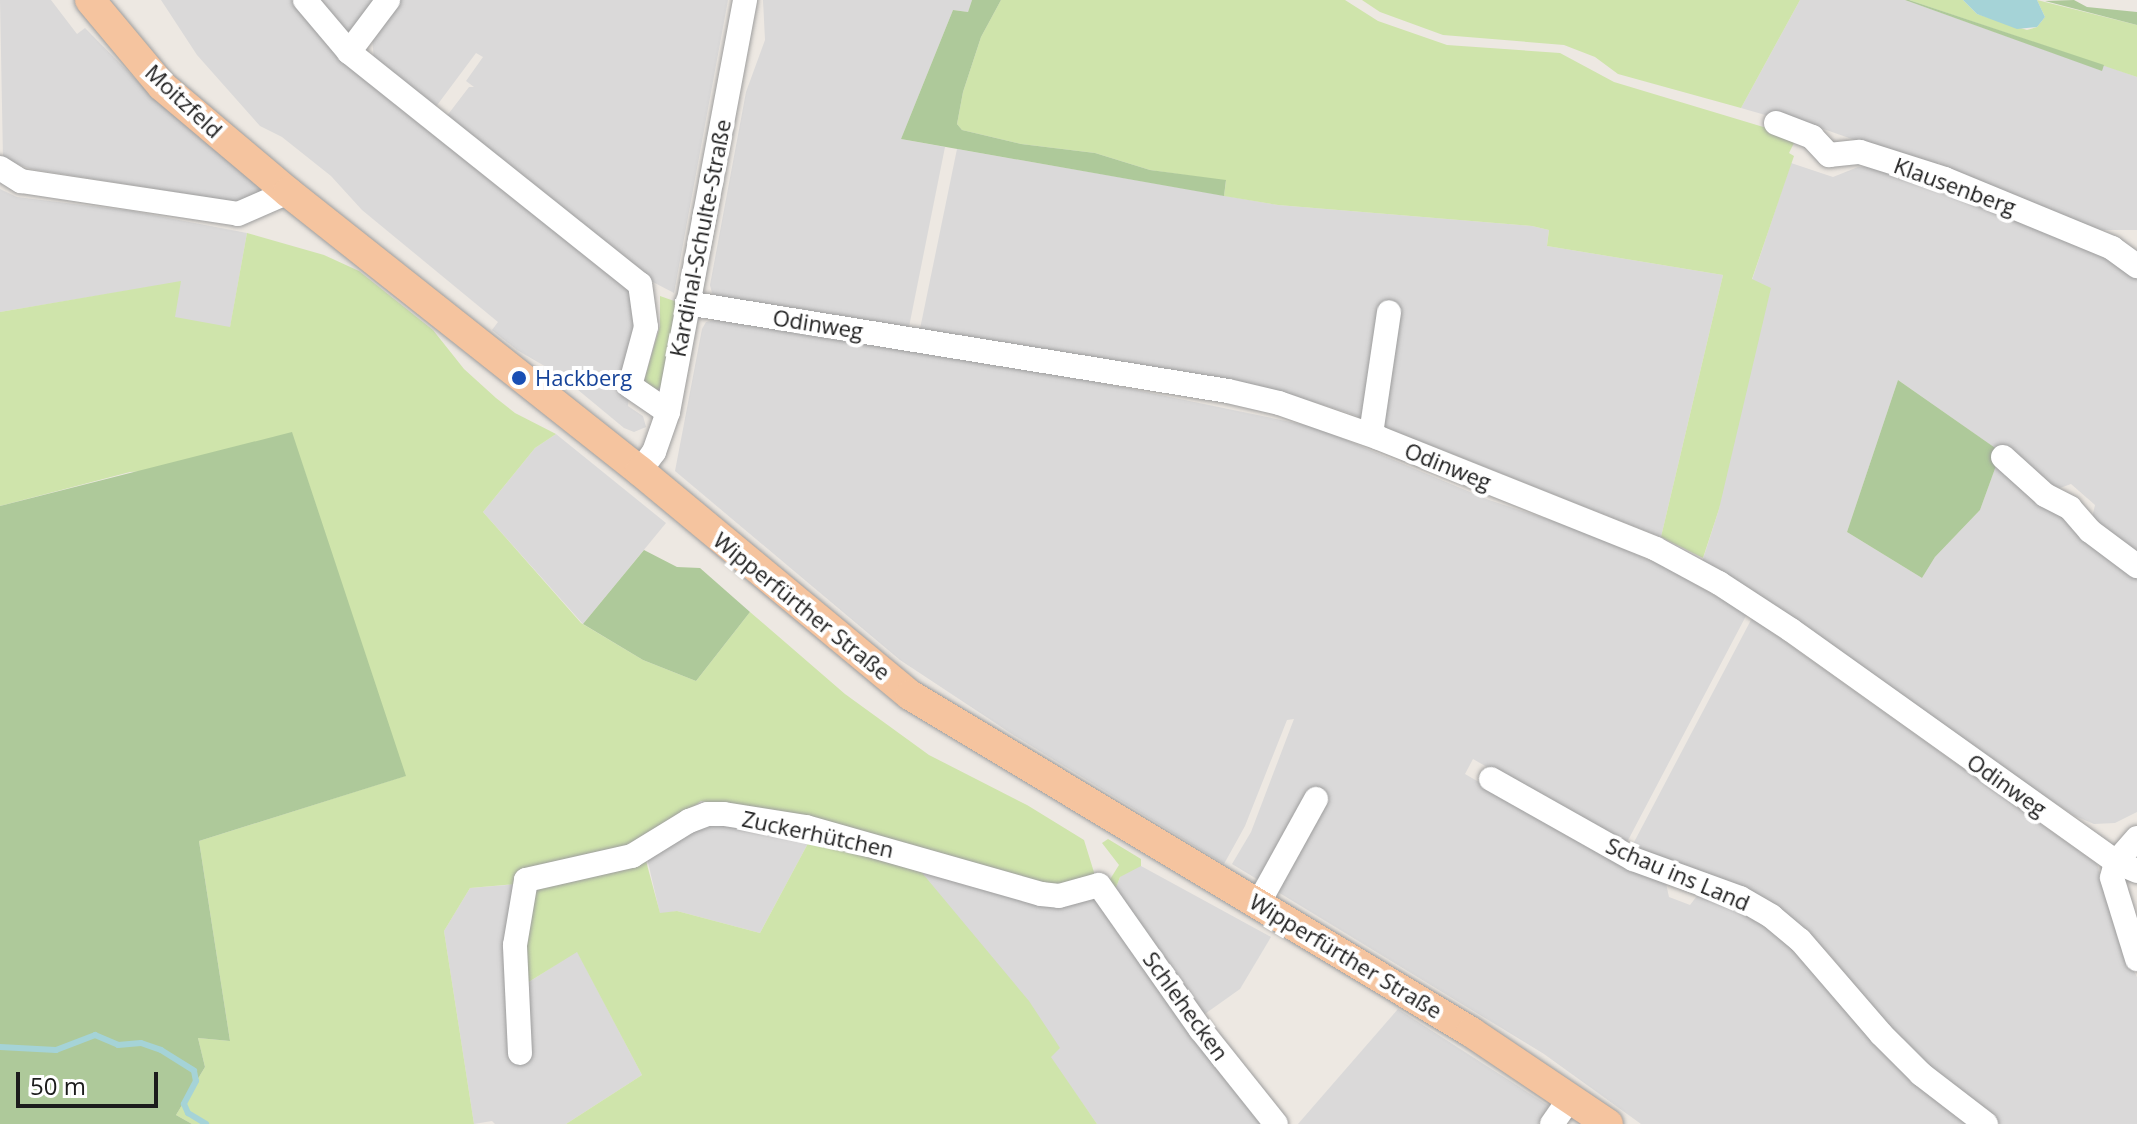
<!DOCTYPE html>
<meta charset="utf-8">
<style>
body{margin:0}
#map{position:relative;width:2137px;height:1124px;overflow:hidden;background:#ede8e2;font-family:"Open Sans",sans-serif}
div>[style]{position:absolute}
.residential>*{inset:0;background:#dad9d9}
.grass>*{inset:0;background:#cfe4ab}
.forest>*{inset:0;background:#aec99a}
.water>*{inset:0;background:#a5d3d7}
.stream>*{height:6px;margin:-3px;padding:0 3px;transform-origin:3px;border-radius:3px;background:#a5d3d7}
.roads{filter:drop-shadow(0 0 2px #9d9d9d) drop-shadow(0 0 2px #9d9d9d)}
.minor>*{height:24px;margin:-12px;padding:0 12px;transform-origin:12px;border-radius:12px;background:#fff}
.major>*{height:30px;margin:-15px;padding:0 15px;transform-origin:15px;border-radius:15px;background:#f5c49f}
.dots>*{width:22px;height:22px;translate:-50% -50%;box-sizing:border-box;border:4px solid #fff;border-radius:50%}
span{translate:-50% -50%;white-space:nowrap;text-align:center;line-height:1.15;-webkit-text-stroke:8px #fff;paint-order:stroke}
.street-label{font-size:22px;color:#1c1c1c}
.transit-label{font-size:22px;color:#164399}
.left{translate:0 -50%;text-align:left}
.scale{position:absolute;left:16px;top:1072px;width:142px;height:36px;box-sizing:border-box;border:4px solid #1c1c1c;border-top:0;padding-left:10px;font-size:24px;line-height:28px;white-space:nowrap;color:#1c1c1c;-webkit-text-stroke:6px #fff;paint-order:stroke}
</style>
<div id="map">
<div class="residential">
<i style="clip-path:polygon(0 0,51px 0,77px 34px,85px 28px,155px 99px,266px 191px,251px 204px,31px 169px,3px 159px)"></i>
<i style="clip-path:polygon(161px 0,295px 0,357px 69px,398px 107px,631px 292px,636px 304px,628px 406px,643px 416px,646px 427px,634px 432px,624px 428px,560px 375px,517px 350px,492px 330px,498px 322px,362px 210px,331px 176px,282px 137px,260px 126px,197px 55px)"></i>
<i style="clip-path:polygon(315px 0,379px 0,354px 30px,349px 32px,343px 31px)"></i>
<i style="clip-path:polygon(397px 0,728px 0,674px 293px,651px 281px,443px 121px,469px 87px,474px 87px,466px 81px,483px 57px,476px 53px,432px 112px,374px 61px,372px 36px)"></i>
<i style="clip-path:polygon(763px 0,972px 0,968px 12px,953px 10px,901px 139px,945px 147px,909px 327px,719px 298px,712px 293px,710px 285px,746px 92px,765px 40px)"></i>
<i style="clip-path:polygon(1800px 0,1905px 0,2101px 70px,2104px 65px,2137px 77px,2137px 230px,2096px 230px,1941px 167px,1939px 162px,1935px 168px,1789px 117px,1786px 121px,1741px 108px)"></i>
<i style="clip-path:polygon(957px 149px,1278px 205px,1532px 226px,1549px 230px,1547px 246px,1723px 275px,1661px 537px,1349px 413px,1281px 392px,920px 329px)"></i>
<i style="clip-path:polygon(1791px 163px,1833px 177px,1858px 167px,1874px 166px,2080px 241px,2137px 276px,2137px 560px,2092px 518px,2095px 505px,2071px 484px,2060px 488px,2048px 485px,1898px 380px,1847px 532px,1922px 578px,1935px 557px,1980px 510px,1999px 457px,2137px 572px,2137px 812px,2115px 823px,2094px 824px,2075px 816px,1985px 757px,1806px 626px,1702px 562px,1719px 509px,1752px 280px)"></i>
<i style="clip-path:polygon(0 189px,17px 197px,132px 211px,247px 233px,230px 328px,174px 318px,180px 282px,0 312px)"></i>
<i style="clip-path:polygon(715px 320px,1044px 371px,1315px 427px,1489px 500px,1580px 530px,1665px 567px,1747px 614px,1625px 846px,1473px 759px,1465px 774px,1616px 861px,1665px 879px,1669px 897px,1690px 905px,1700px 892px,1741px 908px,1781px 935px,1970px 1124px,1641px 1124px,1544px 1054px,1232px 864px,1251px 832px,1294px 719px,1287px 720px,1245px 826px,1224px 864px,1015px 736px,900px 660px,675px 471px,702px 329px,706px 322px)"></i>
<i style="clip-path:polygon(556px 434px,666px 523px,583px 624px,483px 512px,535px 448px)"></i>
<i style="clip-path:polygon(1752px 618px,2097px 864px,2119px 943px,2137px 977px,2137px 1124px,2000px 1124px,1944px 1081px,1893px 1032px,1830px 955px,1792px 920px,1632px 846px)"></i>
<i style="clip-path:polygon(698px 821px,813px 834px,760px 933px,677px 911px,660px 914px,647px 858px)"></i>
<i style="clip-path:polygon(913px 862px,1092px 893px,1272px 1124px,1097px 1124px)"></i>
<i style="clip-path:polygon(1134px 866px,1141px 866px,1271px 937px,1240px 989px,1202px 1016px,1115px 890px,1120px 877px)"></i>
<i style="clip-path:polygon(518px 884px,515px 991px,577px 951px,642px 1075px,566px 1124px,495px 1124px,492px 1121px,474px 1124px,444px 931px,470px 888px)"></i>
<i style="clip-path:polygon(1398px 1009px,1549px 1106px,1538px 1124px,1298px 1124px)"></i>
</div>
<div class="grass">
<i style="clip-path:polygon(1001px 0,1345px 0,1378px 21px,1447px 45px,1560px 53px,1614px 82px,1797px 137px,1789px 153px,1794px 156px,1752px 279px,1771px 288px,1719px 509px,1703px 558px,1661px 537px,1723px 275px,1547px 246px,1549px 230px,1532px 226px,1278px 205px,1224px 196px,1226px 181px,1150px 170px,1095px 153px,1021px 144px,962px 130px,957px 124px,963px 92px,981px 37px)"></i>
<i style="clip-path:polygon(1362px 0,1800px 0,1741px 108px,1618px 74px,1595px 57px,1564px 45px,1443px 35px,1380px 12px)"></i>
<i style="clip-path:polygon(1909px 0,1963px 0,1977px 14px,2027px 30px,2037px 27px,2045px 17px,2037px 0,2137px 25px,2137px 77px)"></i>
<i style="clip-path:polygon(247px 233px,324px 255px,359px 271px,433px 330px,464px 369px,496px 398px,515px 413px,556px 434px,535px 448px,483px 512px,581px 623px,643px 660px,696px 681px,750px 612px,845px 694px,929px 755px,1027px 805px,1084px 840px,1097px 882px,1055px 891px,799px 821px,701px 801px,642px 846px,660px 913px,677px 911px,760px 933px,813px 834px,913px 862px,1029px 1001px,1060px 1048px,1051px 1057px,1097px 1124px,566px 1124px,642px 1075px,577px 952px,514px 991px,517px 884px,470px 888px,444px 931px,474px 1124px,192px 1124px,176px 1115px,205px 1067px,198px 1038px,230px 1041px,199px 841px,405px 776px,301px 461px,130px 472px,0 506px,0 312px,181px 281px,175px 317px,230px 327px)"></i>
<i style="clip-path:polygon(660px 296px,677px 302px,663px 385px,653px 393px,644px 381px,660px 326px)"></i>
<i style="clip-path:polygon(1108px 839px,1141px 859px,1141px 866px,1120px 877px,1115px 890px,1109px 881px,1119px 865px,1102px 843px)"></i>
</div>
<div class="forest">
<i style="clip-path:polygon(972px 0,1001px 0,981px 37px,963px 92px,957px 124px,962px 130px,1021px 144px,1095px 153px,1150px 170px,1226px 180px,1224px 196px,901px 139px,953px 10px,968px 12px)"></i>
<i style="clip-path:polygon(1905px 0,1909px 0,2104px 65px,2102px 71px)"></i>
<i style="clip-path:polygon(2074px 0,2087px 7px,2137px 12px,2137px 25px,2045px 1px)"></i>
<i style="clip-path:polygon(1898px 380px,2001px 452px,1980px 510px,1935px 557px,1922px 578px,1847px 532px)"></i>
<i style="clip-path:polygon(292px 432px,406px 776px,199px 841px,230px 1041px,198px 1038px,205px 1067px,176px 1115px,192px 1124px,0 1124px,0 506px)"></i>
<i style="clip-path:polygon(644px 550px,677px 567px,700px 568px,750px 612px,696px 681px,643px 660px,583px 624px)"></i>
</div>
<div class="water">
<i style="clip-path:polygon(1963px 0,2037px 0,2045px 17px,2037px 27px,2017px 29px,1977px 14px)"></i>
</div>
<div class="stream">
<i style="left:0;top:1047px;width:56px;rotate:3.1deg"></i>
<i style="left:56px;top:1050px;width:42px;rotate:-21deg"></i>
<i style="left:95px;top:1035px;width:25px;rotate:23deg"></i>
<i style="left:118px;top:1045px;width:23px;rotate:-5deg"></i>
<i style="left:141px;top:1043px;width:21px;rotate:19deg"></i>
<i style="left:161px;top:1050px;width:39px;rotate:32deg"></i>
<i style="left:194px;top:1071px;width:10px;rotate:79deg"></i>
<i style="left:196px;top:1081px;width:26px;rotate:118deg"></i>
<i style="left:184px;top:1104px;width:10px;rotate:66deg"></i>
<i style="left:188px;top:1113px;width:21px;rotate:31deg"></i>
</div>
<div class="roads">
<div class="minor">
<i style="left:305px;top:0;width:68px;rotate:49.8deg"></i>
<i style="left:349px;top:52px;width:372px;rotate:38.6deg"></i>
<i style="left:640px;top:284px;width:43px;rotate:82.1deg"></i>
<i style="left:646px;top:327px;width:61px;rotate:105.2deg"></i>
<i style="left:630px;top:386px;width:46px;rotate:34.4deg"></i>
<i style="left:349px;top:52px;width:65px;rotate:-53.1deg"></i>
<i style="left:1776px;top:123px;width:39px;rotate:21deg"></i>
<i style="left:1812px;top:137px;width:25px;rotate:47deg"></i>
<i style="left:1829px;top:155px;width:31px;rotate:-6deg"></i>
<i style="left:1860px;top:152px;width:89px;rotate:17.6deg"></i>
<i style="left:1945px;top:179px;width:181px;rotate:22.4deg"></i>
<i style="left:2112px;top:248px;width:31px;rotate:36deg"></i>
<i style="left:0;top:168px;width:25px;rotate:32deg"></i>
<i style="left:21px;top:181px;width:219px;rotate:8.6deg"></i>
<i style="left:238px;top:214px;width:55px;rotate:-23.7deg"></i>
<i style="left:687px;top:303px;width:548px;rotate:9.24deg"></i>
<i style="left:1228px;top:391px;width:52px;rotate:13.2deg"></i>
<i style="left:1279px;top:403px;width:106px;rotate:19.3deg"></i>
<i style="left:1379px;top:438px;width:298px;rotate:21.8deg"></i>
<i style="left:1656px;top:549px;width:72px;rotate:28.4deg"></i>
<i style="left:1719px;top:583px;width:86px;rotate:33.1deg"></i>
<i style="left:1791px;top:630px;width:399px;rotate:35.5deg"></i>
<i style="left:2116px;top:862px;width:23px;rotate:23deg"></i>
<i style="left:1371px;top:434px;width:123px;rotate:-81.6deg"></i>
<i style="left:2003px;top:457px;width:57px;rotate:42.1deg"></i>
<i style="left:2045px;top:495px;width:28px;rotate:27deg"></i>
<i style="left:2070px;top:508px;width:30px;rotate:49deg"></i>
<i style="left:2090px;top:531px;width:59px;rotate:36.7deg"></i>
<i style="left:640px;top:471px;width:24px;rotate:-54deg"></i>
<i style="left:654px;top:452px;width:42px;rotate:-70.7deg"></i>
<i style="left:668px;top:412px;width:419px;rotate:-79.4deg"></i>
<i style="left:1491px;top:779px;width:163px;rotate:29.4deg"></i>
<i style="left:1633px;top:859px;width:114px;rotate:20deg"></i>
<i style="left:1740px;top:898px;width:36px;rotate:30deg"></i>
<i style="left:1771px;top:916px;width:38px;rotate:40deg"></i>
<i style="left:1800px;top:940px;width:124px;rotate:49.2deg"></i>
<i style="left:1881px;top:1034px;width:57px;rotate:45deg"></i>
<i style="left:1921px;top:1074px;width:82px;rotate:37.6deg"></i>
<i style="left:2137px;top:838px;width:32px;rotate:131deg"></i>
<i style="left:2116px;top:862px;width:16px;rotate:104deg"></i>
<i style="left:2112px;top:878px;width:85px;rotate:72.8deg"></i>
<i style="left:1258px;top:904px;width:120px;rotate:-61.1deg"></i>
<i style="left:520px;top:1053px;width:108px;rotate:-92.7deg"></i>
<i style="left:515px;top:945px;width:66px;rotate:-80.4deg"></i>
<i style="left:526px;top:880px;width:109px;rotate:-12.8deg"></i>
<i style="left:632px;top:856px;width:67px;rotate:-31.6deg"></i>
<i style="left:689px;top:821px;width:19px;rotate:-21deg"></i>
<i style="left:707px;top:814px;width:17px"></i>
<i style="left:724px;top:814px;width:83px;rotate:9deg"></i>
<i style="left:806px;top:827px;width:244px;rotate:15.9deg"></i>
<i style="left:1041px;top:894px;width:18px;rotate:6deg"></i>
<i style="left:1059px;top:896px;width:41px;rotate:-15.4deg"></i>
<i style="left:1099px;top:885px;width:177px;rotate:54.9deg"></i>
<i style="left:1201px;top:1030px;width:120px;rotate:51.4deg"></i>
<i style="left:1552px;top:1124px;width:33px;rotate:-55deg"></i>
</div>
<div class="major">
<i style="left:90px;top:0;width:112px;rotate:50.1deg"></i>
<i style="left:162px;top:86px;width:165px;rotate:40.1deg"></i>
<i style="left:288px;top:192px;width:449px;rotate:38.4deg"></i>
<i style="left:640px;top:471px;width:351px;rotate:39.7deg"></i>
<i style="left:910px;top:695px;width:654px;rotate:30.99deg"></i>
<i style="left:1471px;top:1032px;width:165px;rotate:33.9deg"></i>
</div>
</div>
<div class="dots">
<i style="left:519px;top:378px;background:#1a4fb4"></i>
</div>
<div class="street-label">
<span style="left:184px;top:101px;rotate:43deg">Moitzfeld</span>
<span style="left:1955px;top:186px;rotate:20deg">Klausenberg</span>
<span style="left:700px;top:238px;rotate:-79deg">Kardinal-Schulte-Straße</span>
<span style="left:818px;top:324px;rotate:9deg">Odinweg</span>
<span style="left:1448px;top:466px;rotate:22deg">Odinweg</span>
<span style="left:802px;top:606px;rotate:39deg">Wipperfürther Straße</span>
<span style="left:2007px;top:785px;rotate:35deg">Odinweg</span>
<span style="left:818px;top:834px;rotate:12deg">Zuckerhütchen</span>
<span style="left:1678px;top:874px;rotate:23deg">Schau ins Land</span>
<span style="left:1346px;top:956px;rotate:31deg">Wipperfürther Straße</span>
<span style="left:1186px;top:1006px;rotate:54deg">Schlehecken</span>
</div>
<div class="transit-label">
<span class="left" style="left:535px;top:378px">Hackberg</span>
</div>
<div class="scale">50 m</div>
</div>
